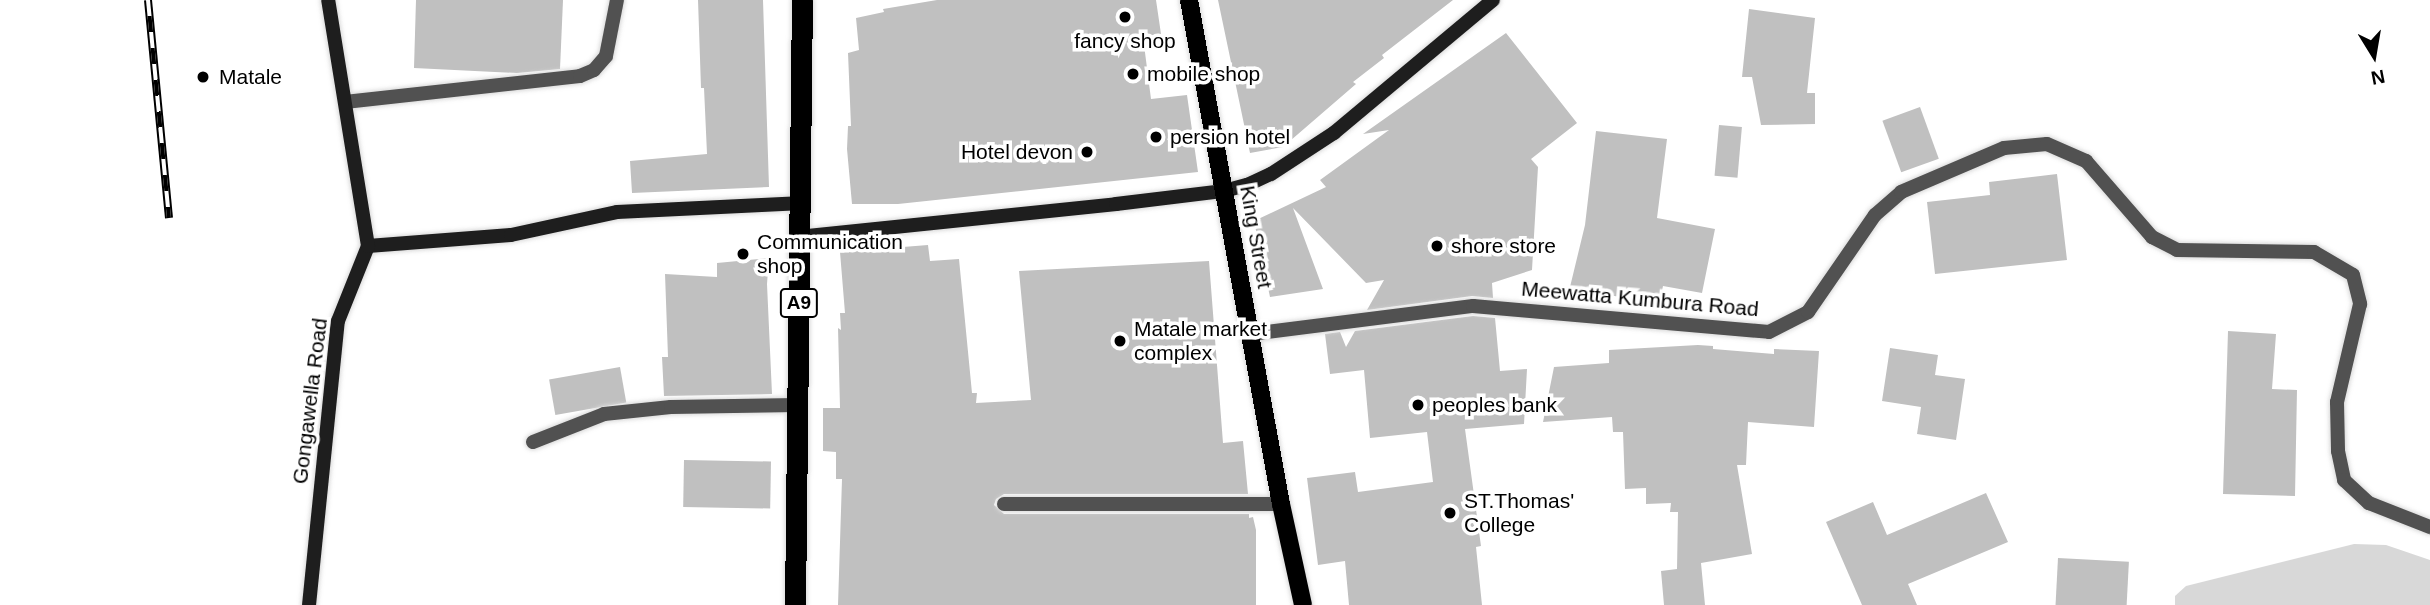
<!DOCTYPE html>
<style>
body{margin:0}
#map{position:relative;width:2430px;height:605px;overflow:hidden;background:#fff;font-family:Helvetica,sans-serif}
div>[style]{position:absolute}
.green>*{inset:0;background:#d8d8d8}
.building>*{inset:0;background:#c0c0c0;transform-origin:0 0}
.roads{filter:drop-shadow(0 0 2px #dbdbdb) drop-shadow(0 0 2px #dbdbdb)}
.lane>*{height:14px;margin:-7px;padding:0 7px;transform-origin:7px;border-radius:7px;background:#515151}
.street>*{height:14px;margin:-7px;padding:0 7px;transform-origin:7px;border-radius:7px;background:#515151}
.secondary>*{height:14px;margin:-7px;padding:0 7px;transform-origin:7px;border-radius:7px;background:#1e1e1e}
.primary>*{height:18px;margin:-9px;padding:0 9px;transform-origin:9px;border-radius:9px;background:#000}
.highway>*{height:21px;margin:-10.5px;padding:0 10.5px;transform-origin:10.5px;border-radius:10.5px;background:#000}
.rail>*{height:8px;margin-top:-4px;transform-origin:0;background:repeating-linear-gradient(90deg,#fff 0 16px,#000 0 32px);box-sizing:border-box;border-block:2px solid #000}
.dots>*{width:19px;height:19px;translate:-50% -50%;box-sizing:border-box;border:4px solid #fff;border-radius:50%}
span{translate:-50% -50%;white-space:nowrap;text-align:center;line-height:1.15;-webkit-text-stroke:7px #fff;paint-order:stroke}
.shield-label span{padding:2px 5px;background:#fff;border:2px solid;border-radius:5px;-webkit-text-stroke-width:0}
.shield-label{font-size:19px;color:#000;font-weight:700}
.poi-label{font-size:21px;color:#000}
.left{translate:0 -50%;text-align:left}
.right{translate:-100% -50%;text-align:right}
.street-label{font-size:21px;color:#000}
.north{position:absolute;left:2339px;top:21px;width:70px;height:70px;-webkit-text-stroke:5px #fff;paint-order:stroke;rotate:169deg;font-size:19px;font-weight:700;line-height:28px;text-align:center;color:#000}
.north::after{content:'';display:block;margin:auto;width:24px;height:32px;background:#000;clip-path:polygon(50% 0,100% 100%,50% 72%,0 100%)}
</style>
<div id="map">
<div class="green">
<i style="clip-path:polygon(2354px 544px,2386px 545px,2430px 560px,2430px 605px,2175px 605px,2175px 596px,2186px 586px)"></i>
</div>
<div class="building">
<i style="clip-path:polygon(416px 0,563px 0,560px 69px,517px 73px,414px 68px)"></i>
<i style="clip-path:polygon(698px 0,763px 0,769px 187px,632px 193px,630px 161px,707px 154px,704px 88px,701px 88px)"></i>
<i style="clip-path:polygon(937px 0,1156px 0,1161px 34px,1143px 37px,1151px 99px,1187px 95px,1198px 172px,898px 204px,852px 204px,847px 149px,848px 126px,851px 126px,848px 53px,859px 50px,856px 18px,884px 12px,883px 9px)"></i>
<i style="clip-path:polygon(1218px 0,1453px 0,1382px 55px,1384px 58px,1353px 82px,1356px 84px,1283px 147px,1250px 153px)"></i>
<i style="clip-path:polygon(1749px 9px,1815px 18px,1807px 93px,1815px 93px,1815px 124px,1761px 125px,1752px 77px,1742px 77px)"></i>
<i style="clip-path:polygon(1506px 33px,1577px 123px,1531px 159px,1538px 167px,1532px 270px,1492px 283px,1493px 298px,1472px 296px,1367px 310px,1384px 280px,1366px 283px,1293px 208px,1323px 289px,1270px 297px,1254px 221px,1326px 187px,1320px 180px,1389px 130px,1363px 134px)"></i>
<i style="left:1920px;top:107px;width:55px;height:40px;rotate:70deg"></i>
<i style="left:1719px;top:125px;width:23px;height:51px;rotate:5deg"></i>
<i style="clip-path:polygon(1596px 131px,1667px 139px,1657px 218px,1715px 229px,1702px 293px,1663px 286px,1659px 305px,1570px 287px,1585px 225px)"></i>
<i style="clip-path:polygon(2057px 174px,2067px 260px,1935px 274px,1927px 202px,1990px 195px,1989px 182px)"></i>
<i style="clip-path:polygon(928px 245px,930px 261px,959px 259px,972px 393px,977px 393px,976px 403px,1031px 400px,1019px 271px,1209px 261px,1223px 443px,1243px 441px,1248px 494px,1004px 494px,996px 499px,994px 505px,1004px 514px,1249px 514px,1249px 518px,1253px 517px,1256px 530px,1256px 605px,838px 605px,842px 479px,836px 479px,836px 452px,823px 451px,823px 408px,840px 408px,838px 328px,841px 330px,840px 313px,845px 313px,840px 252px)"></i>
<i style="clip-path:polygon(769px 258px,767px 284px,772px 394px,664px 396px,662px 357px,668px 357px,665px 274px,717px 277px,717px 263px)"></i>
<i style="clip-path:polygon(1473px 316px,1495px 318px,1500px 371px,1527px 369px,1524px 424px,1465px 429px,1481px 546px,1476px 547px,1482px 605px,1349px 605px,1345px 561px,1318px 565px,1307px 478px,1355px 472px,1358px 492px,1433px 482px,1427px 432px,1370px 438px,1364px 370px,1330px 374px,1325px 334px,1340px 332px,1346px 347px,1355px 331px)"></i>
<i style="clip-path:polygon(2228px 331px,2276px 334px,2272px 389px,2297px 390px,2295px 496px,2223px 494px)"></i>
<i style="clip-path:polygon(1698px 345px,1713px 346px,1713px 349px,1774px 354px,1774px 349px,1819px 351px,1814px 427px,1748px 422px,1746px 465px,1737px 465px,1752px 554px,1701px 563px,1705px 605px,1664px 605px,1661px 571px,1677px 569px,1678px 512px,1670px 512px,1671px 503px,1646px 504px,1646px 488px,1625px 489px,1623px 432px,1613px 432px,1612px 417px,1543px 422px,1554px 367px,1609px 363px,1609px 350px)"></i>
<i style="clip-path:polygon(1890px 348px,1938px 355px,1935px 375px,1965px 379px,1956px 440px,1917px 434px,1921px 407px,1882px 401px)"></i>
<i style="left:620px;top:367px;width:36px;height:72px;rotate:80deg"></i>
<i style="left:684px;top:460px;width:87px;height:47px;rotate:1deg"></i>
<i style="clip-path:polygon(1986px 493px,2008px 542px,1908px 584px,1917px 605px,1862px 605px,1826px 522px,1873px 502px,1887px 535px)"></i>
<i style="left:2058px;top:558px;width:71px;height:47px;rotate:3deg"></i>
</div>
<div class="roads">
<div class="lane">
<i style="left:345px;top:102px;width:236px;rotate:-6.3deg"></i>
<i style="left:580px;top:76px;width:15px;rotate:-23deg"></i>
<i style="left:594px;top:70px;width:18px;rotate:-49deg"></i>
<i style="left:606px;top:56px;width:57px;rotate:-78.9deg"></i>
<i style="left:533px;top:442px;width:76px;rotate:-21.5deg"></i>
<i style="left:604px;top:414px;width:67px;rotate:-6deg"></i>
<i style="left:671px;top:407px;width:126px;rotate:-0.9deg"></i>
<i style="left:1004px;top:504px;width:277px"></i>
</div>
<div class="street">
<i style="left:1251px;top:334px;width:224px;rotate:-7.2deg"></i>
<i style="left:1473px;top:306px;width:297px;rotate:5deg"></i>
<i style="left:1769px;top:332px;width:44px;rotate:-27.1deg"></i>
<i style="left:1808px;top:312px;width:118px;rotate:-55.4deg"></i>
<i style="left:1875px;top:215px;width:35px;rotate:-41deg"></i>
<i style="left:1901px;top:192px;width:112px;rotate:-23.1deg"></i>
<i style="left:2004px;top:148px;width:43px;rotate:-5.3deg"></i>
<i style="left:2047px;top:144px;width:43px;rotate:23.6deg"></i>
<i style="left:2086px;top:161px;width:101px;rotate:49deg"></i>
<i style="left:2152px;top:237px;width:28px;rotate:27deg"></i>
<i style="left:2177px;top:250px;width:137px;rotate:0.8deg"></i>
<i style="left:2314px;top:252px;width:45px;rotate:30.5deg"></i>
<i style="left:2353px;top:275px;width:30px;rotate:76deg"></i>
<i style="left:2360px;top:304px;width:101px;rotate:103.2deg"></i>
<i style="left:2337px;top:402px;width:49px;rotate:88.8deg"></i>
<i style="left:2338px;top:451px;width:30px;rotate:78deg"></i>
<i style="left:2344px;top:480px;width:34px;rotate:43deg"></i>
<i style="left:2369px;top:503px;width:66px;rotate:21.5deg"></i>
</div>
<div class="secondary">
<i style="left:798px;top:237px;width:320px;rotate:-5.9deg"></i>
<i style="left:1116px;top:204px;width:109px;rotate:-6.9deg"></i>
<i style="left:1224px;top:191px;width:24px;rotate:-15deg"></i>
<i style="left:1247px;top:185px;width:26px;rotate:-25deg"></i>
<i style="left:1271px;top:174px;width:75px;rotate:-33.1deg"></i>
<i style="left:1334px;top:133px;width:207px;rotate:-39.9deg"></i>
<i style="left:368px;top:246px;width:143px;rotate:-4.4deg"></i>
<i style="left:511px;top:235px;width:108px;rotate:-12.2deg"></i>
<i style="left:617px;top:212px;width:181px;rotate:-2.8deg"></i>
<i style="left:309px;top:605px;width:285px;rotate:-84.2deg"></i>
<i style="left:338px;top:321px;width:81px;rotate:-68.2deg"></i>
<i style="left:368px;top:246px;width:249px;rotate:-99.2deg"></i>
</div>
<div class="primary">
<i style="left:1189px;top:0;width:512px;rotate:79.66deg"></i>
<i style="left:1281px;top:504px;width:103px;rotate:77.7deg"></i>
</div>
<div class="highway">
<i style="left:795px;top:605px;width:605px;rotate:-89.34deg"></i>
</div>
</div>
<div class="rail">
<i style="left:148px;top:0;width:219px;rotate:84.5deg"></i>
</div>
<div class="dots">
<i style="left:1125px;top:17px;background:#000"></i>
<i style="left:1133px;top:74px;background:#000"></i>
<i style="left:203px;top:77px;background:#000"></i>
<i style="left:1156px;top:137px;background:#000"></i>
<i style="left:1087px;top:152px;background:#000"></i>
<i style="left:1437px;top:246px;background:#000"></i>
<i style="left:743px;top:254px;background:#000"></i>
<i style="left:1120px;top:341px;background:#000"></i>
<i style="left:1418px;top:405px;background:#000"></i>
<i style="left:1450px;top:513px;background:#000"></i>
</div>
<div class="shield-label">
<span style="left:799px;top:303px">A9</span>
</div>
<div class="poi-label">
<span style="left:1125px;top:41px">fancy shop</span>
<span class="left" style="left:1147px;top:74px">mobile shop</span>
<span class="left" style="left:219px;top:77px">Matale</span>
<span class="left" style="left:1170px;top:137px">persion hotel</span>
<span class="right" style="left:1073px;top:152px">Hotel devon</span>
<span class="left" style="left:757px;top:254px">Communication<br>shop</span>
<span class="left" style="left:1451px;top:246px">shore store</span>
<span class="left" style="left:1134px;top:341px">Matale market<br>complex</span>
<span class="left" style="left:1432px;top:405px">peoples bank</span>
<span class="left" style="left:1464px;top:513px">ST.Thomas'<br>College</span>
</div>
<div class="street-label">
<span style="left:1256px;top:237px;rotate:80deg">King Street</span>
<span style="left:1640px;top:299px;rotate:5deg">Meewatta Kumbura Road</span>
<span style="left:310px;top:401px;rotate:-83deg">Gongawella Road</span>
</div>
<div class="north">N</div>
</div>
